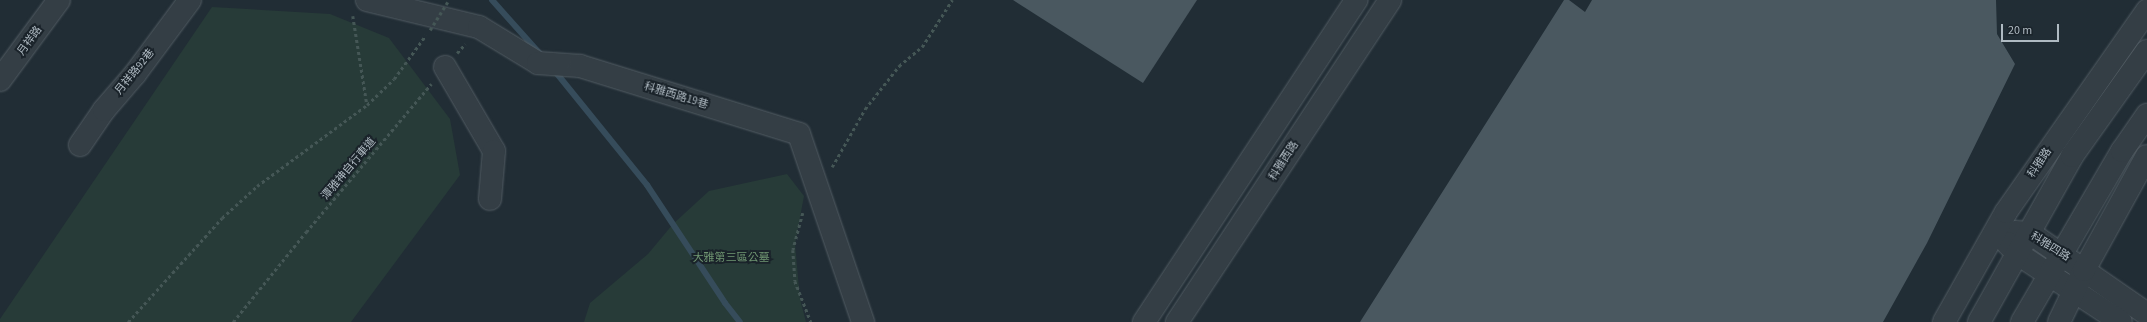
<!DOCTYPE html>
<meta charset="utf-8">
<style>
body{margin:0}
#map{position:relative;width:2147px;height:322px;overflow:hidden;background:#212d35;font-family:"Source Sans 3","Noto Sans TC",sans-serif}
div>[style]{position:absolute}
.green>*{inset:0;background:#273b38}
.stream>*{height:6px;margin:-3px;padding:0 3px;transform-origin:3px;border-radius:3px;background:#364c5b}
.building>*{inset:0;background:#4a5860}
.path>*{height:2.5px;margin-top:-1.25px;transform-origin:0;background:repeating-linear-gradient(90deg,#455756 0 3px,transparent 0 6px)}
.roads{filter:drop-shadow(0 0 1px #525c63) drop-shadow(0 0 1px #525c63)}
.minor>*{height:22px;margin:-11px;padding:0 11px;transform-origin:11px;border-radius:11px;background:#343e45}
.path-bridge>*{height:2.5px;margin-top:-1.25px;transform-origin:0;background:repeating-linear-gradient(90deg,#455756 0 3px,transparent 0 6px)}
span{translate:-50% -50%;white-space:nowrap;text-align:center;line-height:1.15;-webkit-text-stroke:4px #1a232a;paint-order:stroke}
.street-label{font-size:11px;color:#afbac2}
.park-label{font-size:11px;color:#709672}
.scale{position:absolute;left:2001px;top:24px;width:58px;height:18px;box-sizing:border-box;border:2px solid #afbac2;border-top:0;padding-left:5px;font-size:12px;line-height:14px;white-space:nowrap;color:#afbac2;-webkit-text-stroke:3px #1a232a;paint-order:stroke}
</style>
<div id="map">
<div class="green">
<i style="clip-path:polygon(212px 7px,330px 14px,389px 38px,450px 119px,460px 175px,351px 322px,0 322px,0 319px)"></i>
<i style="clip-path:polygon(787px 174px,804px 196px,795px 244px,800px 299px,806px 322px,584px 322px,590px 303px,648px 254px,673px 224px,709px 191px)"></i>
</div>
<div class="stream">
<i style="left:492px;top:0;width:76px;rotate:48.2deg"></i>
<i style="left:554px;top:70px;width:148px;rotate:51deg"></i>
<i style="left:647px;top:185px;width:141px;rotate:56.5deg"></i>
<i style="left:725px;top:303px;width:24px;rotate:52deg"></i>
</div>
<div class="building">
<i style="clip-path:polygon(1013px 0,1197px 0,1143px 83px)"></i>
<i style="clip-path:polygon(1564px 0,1569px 0,1585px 12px,1592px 0,1996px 0,1997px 34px,2015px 64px,1927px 243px,1883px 322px,1360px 322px)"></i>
</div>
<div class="path">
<i style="left:353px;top:16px;width:89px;rotate:81deg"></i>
<i style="left:457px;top:53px;width:12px;rotate:-48deg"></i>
<i style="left:832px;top:167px;width:67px;rotate:-60.4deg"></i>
<i style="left:865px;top:109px;width:55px;rotate:-51.7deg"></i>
<i style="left:899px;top:66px;width:30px;rotate:-40deg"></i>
<i style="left:922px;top:47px;width:56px;rotate:-57.4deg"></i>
<i style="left:803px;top:213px;width:38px;rotate:105deg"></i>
<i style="left:793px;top:250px;width:31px;rotate:86deg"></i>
<i style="left:795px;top:281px;width:44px;rotate:68.7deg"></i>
<i style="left:128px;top:322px;width:140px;rotate:-47.9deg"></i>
<i style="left:222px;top:218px;width:47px;rotate:-42.4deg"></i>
<i style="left:257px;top:186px;width:137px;rotate:-36.4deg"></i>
<i style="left:367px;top:105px;width:37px;rotate:-44deg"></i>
<i style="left:394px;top:79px;width:54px;rotate:-54deg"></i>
<i style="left:233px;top:322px;width:116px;rotate:-51deg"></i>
<i style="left:306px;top:232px;width:194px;rotate:-49.8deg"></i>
</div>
<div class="roads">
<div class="minor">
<i style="left:367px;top:0;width:115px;rotate:13.6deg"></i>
<i style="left:479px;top:27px;width:69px;rotate:31.4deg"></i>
<i style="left:538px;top:63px;width:42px;rotate:4.1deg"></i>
<i style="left:580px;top:66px;width:229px;rotate:17.2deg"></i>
<i style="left:799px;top:134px;width:199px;rotate:71.2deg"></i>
<i style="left:445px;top:67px;width:97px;rotate:59.7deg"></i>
<i style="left:494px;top:151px;width:48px;rotate:94.8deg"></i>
<i style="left:0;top:80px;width:99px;rotate:-53.6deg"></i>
<i style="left:80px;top:145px;width:42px;rotate:-55.6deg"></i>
<i style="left:104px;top:110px;width:48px;rotate:-49.3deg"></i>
<i style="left:135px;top:74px;width:92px;rotate:-53.4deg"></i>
<i style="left:2015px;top:232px;width:15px;rotate:4deg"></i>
<i style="left:2030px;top:233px;width:142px;rotate:34.7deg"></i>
<i style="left:2007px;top:243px;width:16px;rotate:45deg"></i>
<i style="left:2018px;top:254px;width:123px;rotate:33.4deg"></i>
<i style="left:1144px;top:322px;width:386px;rotate:-56.6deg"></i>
<i style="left:1177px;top:322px;width:386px;rotate:-56.5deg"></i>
<i style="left:1944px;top:322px;width:126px;rotate:-60.6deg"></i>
<i style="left:2006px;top:212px;width:246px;rotate:-55deg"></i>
<i style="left:1979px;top:322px;width:190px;rotate:-60.7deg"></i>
<i style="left:2072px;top:156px;width:129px;rotate:-54.5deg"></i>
<i style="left:2022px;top:322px;width:198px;rotate:-59.7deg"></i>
<i style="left:2122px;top:151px;width:44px;rotate:-55.2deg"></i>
<i style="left:2059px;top:322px;width:58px;rotate:-64.3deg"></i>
<i style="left:2084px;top:270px;width:130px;rotate:-61.1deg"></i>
</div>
</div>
<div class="path-bridge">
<i style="left:430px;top:30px;width:36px;rotate:-58deg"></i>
</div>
<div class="street-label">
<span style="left:30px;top:41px;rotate:-54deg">月祥路</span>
<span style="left:135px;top:72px;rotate:-51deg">月祥路92巷</span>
<span style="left:676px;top:96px;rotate:17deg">科雅西路19巷</span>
<span style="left:1284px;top:161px;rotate:-57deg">科雅西路</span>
<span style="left:2040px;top:163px;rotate:-56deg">科雅路</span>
<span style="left:349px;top:169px;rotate:-50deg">潭雅神自行車道</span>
<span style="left:2050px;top:247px;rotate:32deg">科雅四路</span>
</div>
<div class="park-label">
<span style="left:731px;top:258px">大雅第三區公墓</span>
</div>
<div class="scale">20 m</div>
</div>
